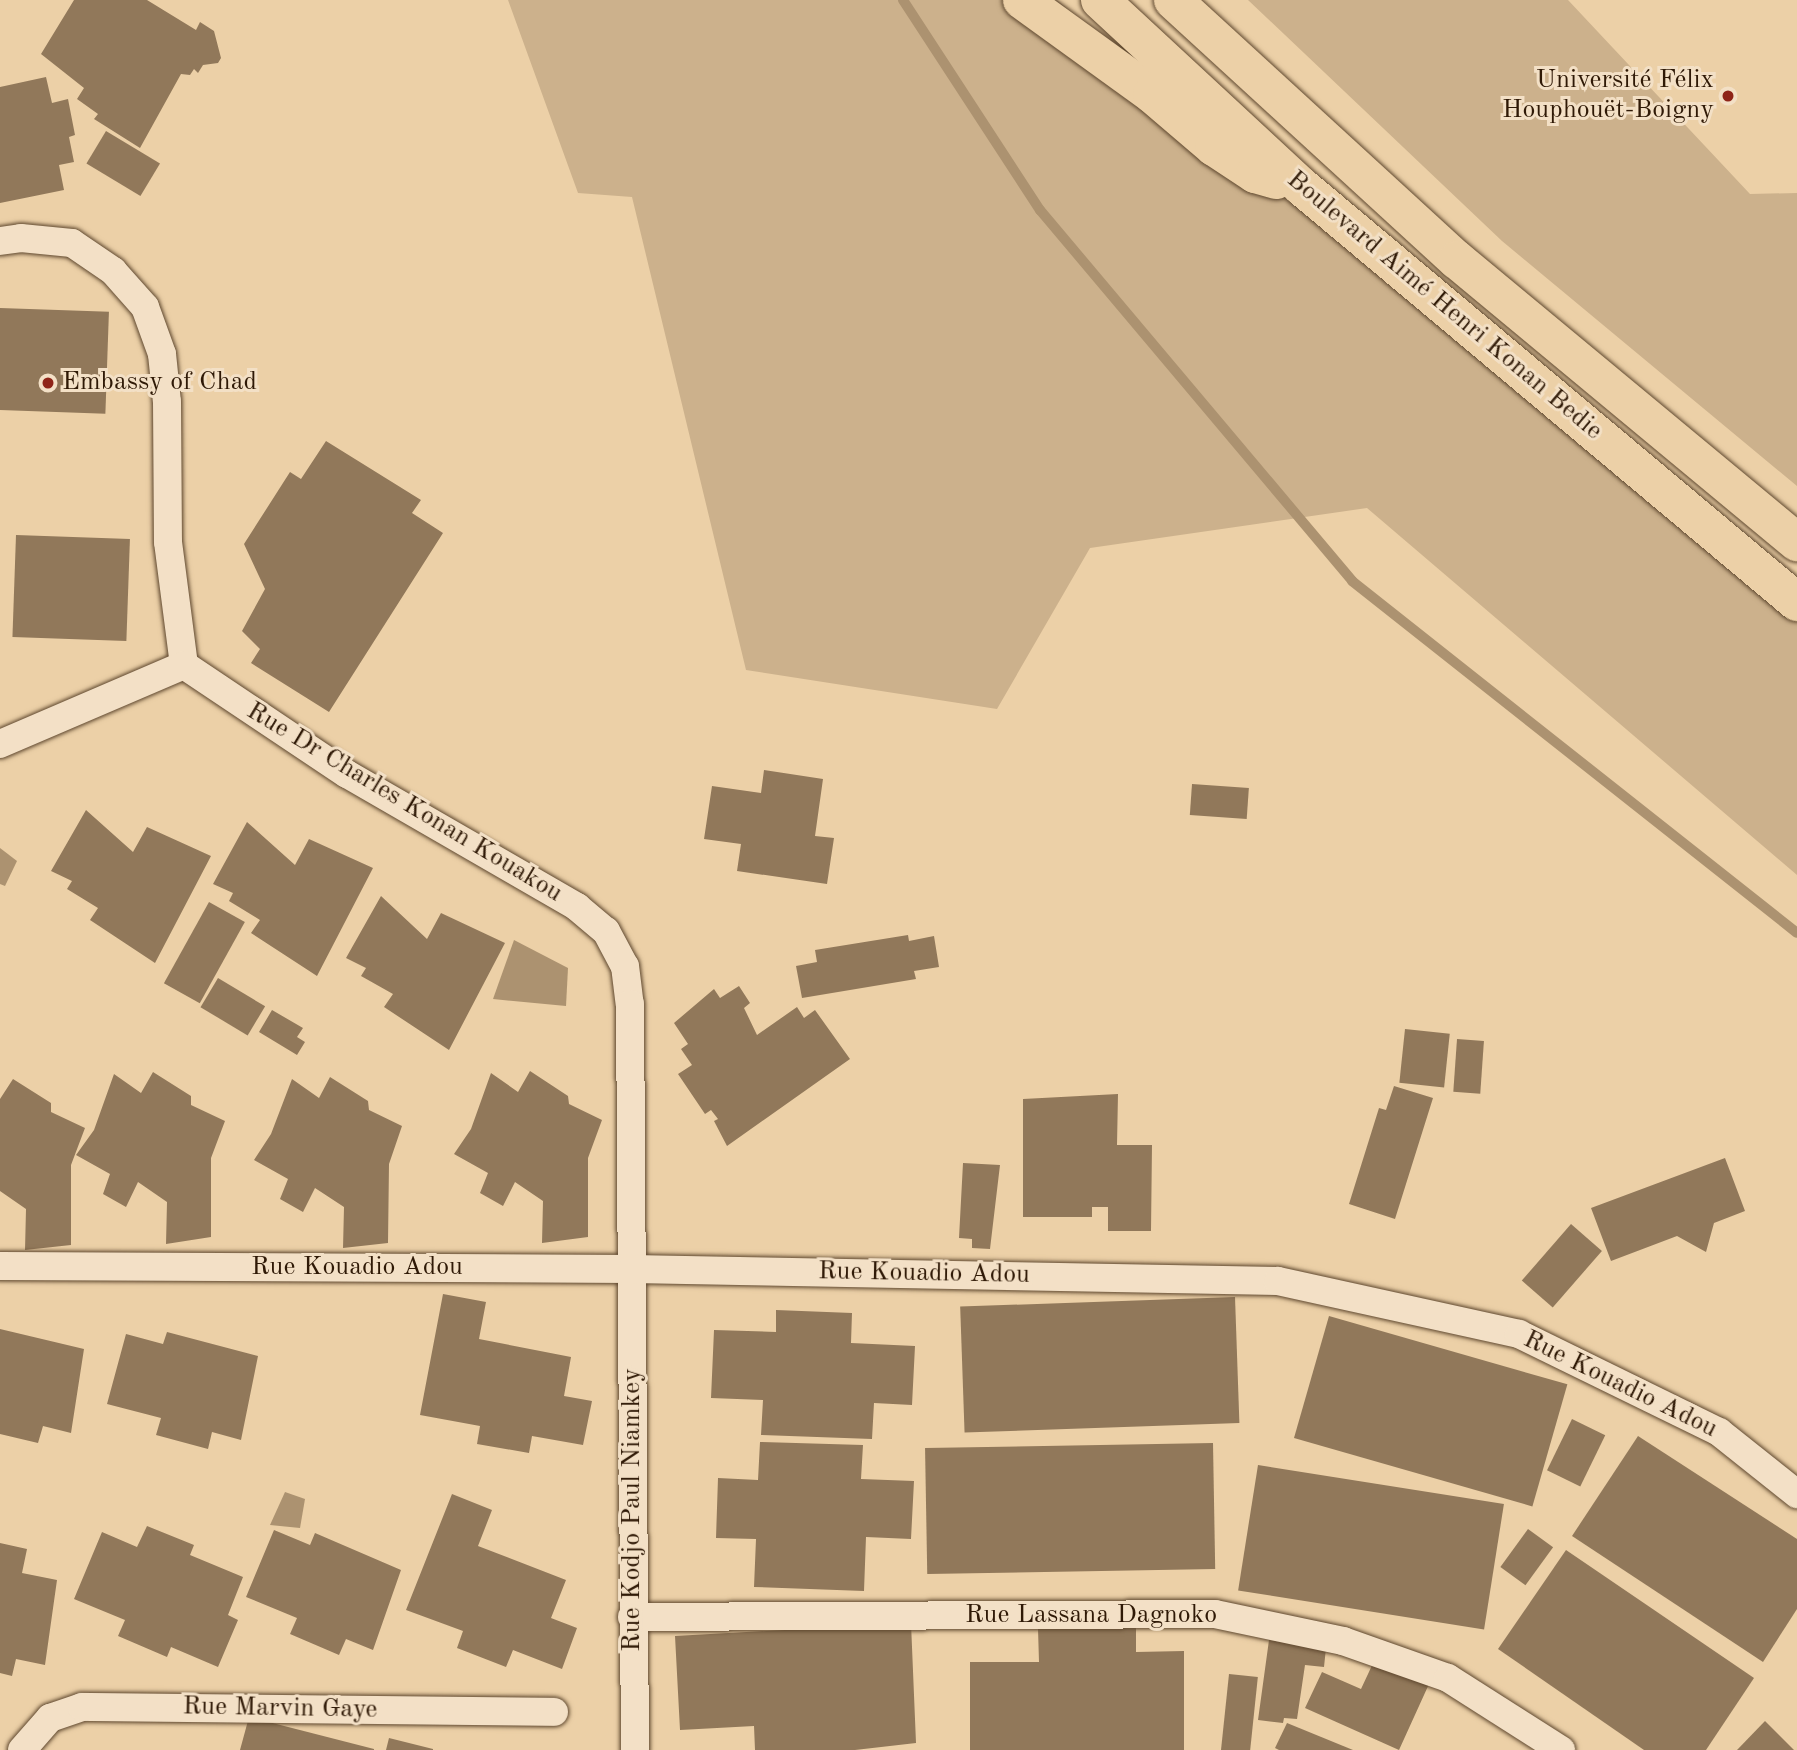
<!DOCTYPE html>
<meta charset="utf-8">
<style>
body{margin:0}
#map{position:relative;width:1797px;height:1750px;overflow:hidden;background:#ecd0a7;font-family:"Old Standard TT",serif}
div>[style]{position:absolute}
.green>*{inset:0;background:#ccb18c}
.water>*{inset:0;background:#ac9270}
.stream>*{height:10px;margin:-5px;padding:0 5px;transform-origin:5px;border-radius:5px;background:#ac9270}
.building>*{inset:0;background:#91785a;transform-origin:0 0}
.roads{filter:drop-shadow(0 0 2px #5e472e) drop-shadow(0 0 2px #5e472e)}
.minor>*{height:28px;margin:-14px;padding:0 14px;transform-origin:14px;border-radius:14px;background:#f3e0c6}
.motorway>*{height:38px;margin:-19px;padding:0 19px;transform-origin:19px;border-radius:19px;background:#ecd0a7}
.dots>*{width:19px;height:19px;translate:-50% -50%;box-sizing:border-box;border:4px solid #f3e0c6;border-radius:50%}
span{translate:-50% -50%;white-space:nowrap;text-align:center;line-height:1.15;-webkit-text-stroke:6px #f3e0c6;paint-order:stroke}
.poi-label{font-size:26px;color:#2f1906}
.right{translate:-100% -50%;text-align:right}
.left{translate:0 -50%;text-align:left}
.street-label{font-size:26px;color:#2f1906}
</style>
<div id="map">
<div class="green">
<i style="clip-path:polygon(508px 0,1057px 0,1797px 621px,1797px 875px,1367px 508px,1090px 548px,997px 709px,746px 670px,632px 197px,578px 193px)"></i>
<i style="clip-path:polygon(1248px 0,1568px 0,1750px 194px,1797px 193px,1797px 486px,1502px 241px)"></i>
</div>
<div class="water">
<i style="clip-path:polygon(0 848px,17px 861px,5px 886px,0 884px)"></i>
<i style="clip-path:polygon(514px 940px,568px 968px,566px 1006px,493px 999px)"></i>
<i style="clip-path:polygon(285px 1492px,305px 1499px,300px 1528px,270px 1525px)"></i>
</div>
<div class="stream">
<i style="left:903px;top:0;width:251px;rotate:56.9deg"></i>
<i style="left:1040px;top:210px;width:485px;rotate:49.9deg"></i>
<i style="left:1352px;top:581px;width:567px;rotate:38.34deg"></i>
</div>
<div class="building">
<i style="clip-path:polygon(74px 0,147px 0,196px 30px,200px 22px,214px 31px,221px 58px,218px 63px,203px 65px,198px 73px,194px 69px,190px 75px,181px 74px,140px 148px,94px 119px,98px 114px,77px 99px,84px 88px,41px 54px)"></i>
<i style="clip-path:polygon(46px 77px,52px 103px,68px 99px,75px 135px,69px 137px,74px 162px,59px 165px,64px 190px,0 203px,0 87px)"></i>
<i style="left:106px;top:131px;width:63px;height:38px;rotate:31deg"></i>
<i style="left:0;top:308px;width:109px;height:102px;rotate:2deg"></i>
<i style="clip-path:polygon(326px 441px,421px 500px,412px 513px,443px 533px,329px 712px,251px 663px,260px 649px,242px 631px,265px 589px,244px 544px,290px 472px,301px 479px)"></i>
<i style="left:16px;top:535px;width:114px;height:102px;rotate:2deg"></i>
<i style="clip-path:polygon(764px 770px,823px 779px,815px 836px,834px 838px,827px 884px,737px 871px,741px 844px,704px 839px,712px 786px,761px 793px)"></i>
<i style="left:1192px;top:784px;width:57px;height:31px;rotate:4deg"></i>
<i style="clip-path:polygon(86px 810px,133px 852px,147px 827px,211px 856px,155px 963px,90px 920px,98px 908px,67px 889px,72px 881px,51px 871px)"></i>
<i style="clip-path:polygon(247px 822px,295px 865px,309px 839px,373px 868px,317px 976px,251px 933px,260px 920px,229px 901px,233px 893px,213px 884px)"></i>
<i style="clip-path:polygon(381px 896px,427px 939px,441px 913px,505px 943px,449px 1050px,384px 1007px,393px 994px,361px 976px,366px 968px,346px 958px)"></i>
<i style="left:209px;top:902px;width:41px;height:93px;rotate:29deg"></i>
<i style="clip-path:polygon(908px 935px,909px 941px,934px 936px,939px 967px,914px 971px,916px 979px,802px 998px,796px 966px,817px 962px,815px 950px)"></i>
<i style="left:218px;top:978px;width:55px;height:34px;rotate:31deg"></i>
<i style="clip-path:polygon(739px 986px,750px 1003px,744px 1008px,757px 1035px,797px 1007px,804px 1018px,815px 1010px,850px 1059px,727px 1146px,714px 1121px,718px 1119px,711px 1110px,705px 1114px,678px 1074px,692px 1065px,681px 1049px,688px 1044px,674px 1023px,714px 989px,720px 998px)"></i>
<i style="clip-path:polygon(272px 1010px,303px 1028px,297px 1037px,305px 1042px,297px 1055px,259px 1032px)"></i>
<i style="left:1405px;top:1029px;width:45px;height:54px;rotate:6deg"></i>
<i style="left:1457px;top:1039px;width:27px;height:53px;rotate:4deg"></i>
<i style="clip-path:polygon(530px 1071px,568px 1096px,569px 1104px,602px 1120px,588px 1158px,588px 1237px,542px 1243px,543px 1201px,515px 1182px,503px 1206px,480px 1193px,488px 1173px,454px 1154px,471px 1129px,491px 1073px,518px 1092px)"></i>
<i style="clip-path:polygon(153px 1072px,191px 1096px,191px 1105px,225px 1121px,211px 1158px,211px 1237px,166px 1244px,167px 1202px,138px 1182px,126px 1207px,103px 1194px,110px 1174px,76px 1155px,94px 1130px,114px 1074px,141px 1093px)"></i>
<i style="clip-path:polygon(330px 1077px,368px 1101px,369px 1110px,402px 1126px,389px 1164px,388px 1243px,343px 1248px,344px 1207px,315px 1188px,303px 1212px,280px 1199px,288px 1179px,254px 1160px,271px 1134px,292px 1079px,319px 1098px)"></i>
<i style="clip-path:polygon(13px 1079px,51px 1103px,51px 1112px,85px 1128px,71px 1165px,71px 1245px,25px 1250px,26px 1209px,0 1191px,0 1099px)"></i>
<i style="clip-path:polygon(1394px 1086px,1433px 1098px,1395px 1219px,1349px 1204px,1379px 1108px,1386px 1110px)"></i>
<i style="clip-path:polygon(1118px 1094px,1117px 1145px,1152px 1145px,1151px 1231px,1108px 1231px,1108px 1207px,1092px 1207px,1092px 1217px,1023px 1217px,1023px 1099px)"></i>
<i style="clip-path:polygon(1725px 1158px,1745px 1211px,1714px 1223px,1706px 1252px,1677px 1236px,1611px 1261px,1591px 1208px)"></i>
<i style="clip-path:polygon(963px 1163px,1000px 1165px,990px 1249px,972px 1248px,972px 1239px,959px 1238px)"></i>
<i style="left:1571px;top:1224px;width:41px;height:75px;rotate:41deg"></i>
<i style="clip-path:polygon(443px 1294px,486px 1302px,479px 1339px,571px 1357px,564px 1396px,592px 1401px,583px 1445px,532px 1436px,529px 1453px,477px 1444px,480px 1426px,420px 1415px)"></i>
<i style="left:1235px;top:1297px;width:126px;height:275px;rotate:88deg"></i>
<i style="clip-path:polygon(776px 1310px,852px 1313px,851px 1343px,915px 1346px,912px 1405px,874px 1403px,872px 1439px,761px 1435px,763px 1400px,711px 1398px,714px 1330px,776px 1332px)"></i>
<i style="left:1329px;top:1316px;width:248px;height:127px;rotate:16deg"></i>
<i style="clip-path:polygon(0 1329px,84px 1349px,71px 1433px,43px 1426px,38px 1443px,0 1434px)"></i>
<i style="clip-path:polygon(167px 1332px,258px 1356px,241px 1440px,212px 1432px,208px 1449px,156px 1435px,161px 1418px,107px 1404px,126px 1334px,163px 1344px)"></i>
<i style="left:1572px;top:1419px;width:37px;height:57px;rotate:26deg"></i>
<i style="clip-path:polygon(1638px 1436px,1797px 1539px,1797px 1609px,1763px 1662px,1572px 1536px)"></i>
<i style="clip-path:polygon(760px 1442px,863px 1445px,861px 1479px,914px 1481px,911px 1539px,866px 1537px,864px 1591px,754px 1587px,756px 1539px,716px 1538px,718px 1478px,758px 1480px)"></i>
<i style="left:1213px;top:1443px;width:126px;height:288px;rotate:89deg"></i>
<i style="left:1258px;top:1465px;width:249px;height:127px;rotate:9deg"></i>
<i style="clip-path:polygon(452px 1494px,492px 1510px,478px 1546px,566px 1580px,551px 1618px,577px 1628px,562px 1669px,513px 1650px,506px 1667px,457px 1648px,463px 1631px,406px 1610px)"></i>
<i style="clip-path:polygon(147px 1526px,194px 1545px,190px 1555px,243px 1577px,228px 1615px,238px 1620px,218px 1667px,171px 1647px,167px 1657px,118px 1636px,125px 1620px,74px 1599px,102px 1532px,137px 1547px)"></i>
<i style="left:1528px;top:1529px;width:31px;height:47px;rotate:36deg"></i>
<i style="clip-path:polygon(274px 1530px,310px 1545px,315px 1533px,401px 1570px,373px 1650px,346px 1639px,339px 1655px,290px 1634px,297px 1618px,246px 1597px)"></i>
<i style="clip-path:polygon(0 1543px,27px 1549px,22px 1573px,57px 1580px,45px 1665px,16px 1659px,12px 1676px,0 1673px)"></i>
<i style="clip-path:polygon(1566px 1550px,1754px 1678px,1706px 1750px,1644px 1750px,1498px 1649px)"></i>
<i style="clip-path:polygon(911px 1623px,916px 1743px,855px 1750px,755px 1750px,754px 1726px,680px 1730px,675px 1636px)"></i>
<i style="clip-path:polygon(1136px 1628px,1136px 1652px,1184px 1651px,1184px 1750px,970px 1750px,970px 1662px,1039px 1662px,1038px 1629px)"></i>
<i style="clip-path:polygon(1269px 1640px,1326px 1648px,1324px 1667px,1305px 1665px,1297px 1719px,1284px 1718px,1283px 1723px,1258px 1720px)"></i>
<i style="clip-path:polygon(1375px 1659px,1429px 1684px,1399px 1750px,1305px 1708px,1322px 1672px,1361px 1689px)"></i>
<i style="left:1229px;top:1674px;width:29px;height:77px;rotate:6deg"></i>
<i style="clip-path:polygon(249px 1717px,374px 1749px,374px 1750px,240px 1750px)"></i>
<i style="clip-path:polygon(1765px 1721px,1794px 1750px,1737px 1750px)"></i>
<i style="clip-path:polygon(1287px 1723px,1353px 1750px,1279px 1750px,1275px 1748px)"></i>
<i style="clip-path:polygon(389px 1738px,433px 1749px,433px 1750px,386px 1750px)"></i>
</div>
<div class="roads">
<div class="minor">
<i style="left:0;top:241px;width:21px;rotate:-8deg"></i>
<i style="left:21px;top:238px;width:51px;rotate:5.6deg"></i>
<i style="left:72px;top:243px;width:50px;rotate:34.3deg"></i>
<i style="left:113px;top:271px;width:48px;rotate:48.4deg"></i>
<i style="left:145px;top:307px;width:50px;rotate:70.1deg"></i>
<i style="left:162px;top:354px;width:48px;rotate:84.1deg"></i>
<i style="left:167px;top:402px;width:140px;rotate:89.6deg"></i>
<i style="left:168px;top:542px;width:124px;rotate:82.6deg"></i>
<i style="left:184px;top:665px;width:196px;rotate:33.8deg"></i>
<i style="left:347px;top:774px;width:266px;rotate:30deg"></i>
<i style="left:577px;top:907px;width:38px;rotate:40deg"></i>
<i style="left:606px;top:931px;width:40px;rotate:62deg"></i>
<i style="left:625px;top:966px;width:38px;rotate:83deg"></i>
<i style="left:630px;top:1004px;width:746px;rotate:89.62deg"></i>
<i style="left:0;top:744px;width:200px;rotate:-23.2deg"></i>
<i style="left:0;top:1266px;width:632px;rotate:0.27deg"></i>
<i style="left:632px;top:1269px;width:646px;rotate:1.06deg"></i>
<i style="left:1278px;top:1281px;width:247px;rotate:12.4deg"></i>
<i style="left:1519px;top:1334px;width:223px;rotate:26.1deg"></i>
<i style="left:1719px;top:1432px;width:100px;rotate:38.5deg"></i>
<i style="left:632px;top:1617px;width:583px;rotate:-0.29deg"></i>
<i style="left:1215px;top:1614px;width:131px;rotate:11.9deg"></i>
<i style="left:1343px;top:1641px;width:111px;rotate:19.4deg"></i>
<i style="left:1448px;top:1678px;width:134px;rotate:32.5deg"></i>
<i style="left:22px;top:1750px;width:43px;rotate:-48.8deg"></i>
<i style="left:50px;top:1718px;width:34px;rotate:-19deg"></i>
<i style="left:82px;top:1707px;width:472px;rotate:0.6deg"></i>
</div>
<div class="motorway">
<i style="left:1022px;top:0;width:160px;rotate:35.9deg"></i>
<i style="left:1152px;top:94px;width:82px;rotate:40.5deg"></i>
<i style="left:1214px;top:147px;width:49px;rotate:33.4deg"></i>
<i style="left:1255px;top:174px;width:22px;rotate:16deg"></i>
<i style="left:1100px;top:0;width:275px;rotate:42.8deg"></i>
<i style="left:1302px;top:187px;width:646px;rotate:39.98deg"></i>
<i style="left:1173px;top:0;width:385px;rotate:42.5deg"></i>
<i style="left:1457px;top:260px;width:442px;rotate:39.7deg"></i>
</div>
</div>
<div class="dots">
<i style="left:1728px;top:96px;background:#8f2418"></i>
<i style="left:48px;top:383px;background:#8f2418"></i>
</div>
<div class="poi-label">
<span class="right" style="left:1714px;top:96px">Université Félix<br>Houphouët-Boigny</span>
<span class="left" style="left:62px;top:383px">Embassy of Chad</span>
</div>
<div class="street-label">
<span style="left:1444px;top:306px;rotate:40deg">Boulevard Aimé Henri Konan Bedie</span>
<span style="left:404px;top:803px;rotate:31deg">Rue Dr Charles Konan Kouakou</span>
<span style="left:357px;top:1268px">Rue Kouadio Adou</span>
<span style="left:924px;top:1274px;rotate:1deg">Rue Kouadio Adou</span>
<span style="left:1620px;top:1385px;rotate:26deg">Rue Kouadio Adou</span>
<span style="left:633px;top:1510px;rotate:-90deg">Rue Kodjo Paul Niamkey</span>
<span style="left:1091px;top:1616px">Rue Lassana Dagnoko</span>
<span style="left:280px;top:1709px;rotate:1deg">Rue Marvin Gaye</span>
</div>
</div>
